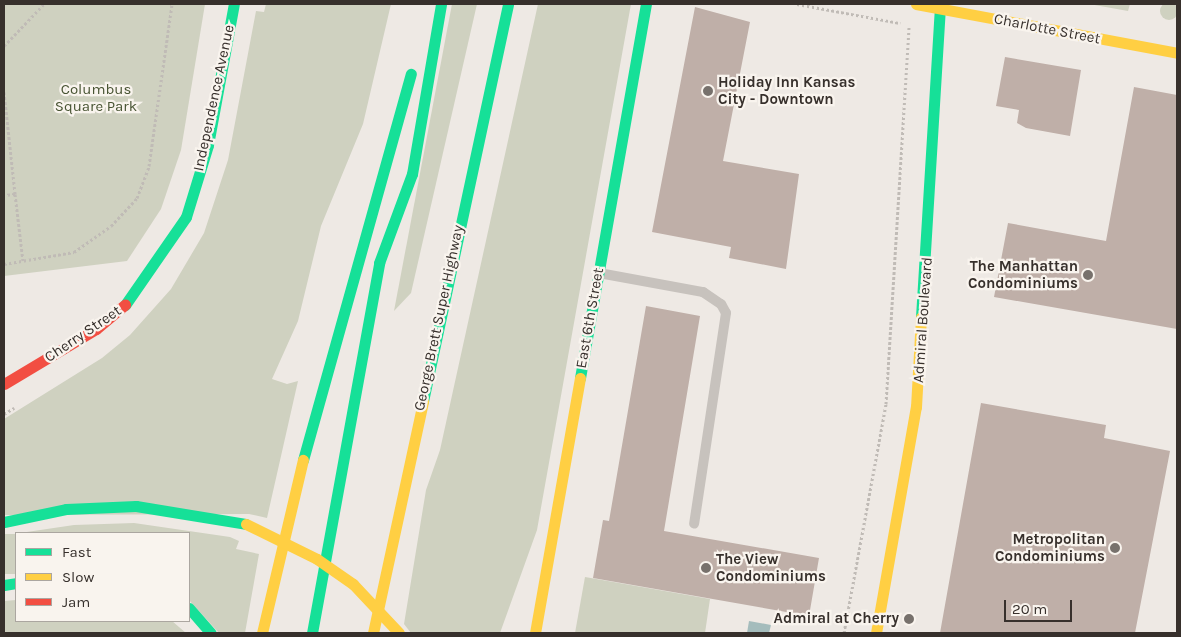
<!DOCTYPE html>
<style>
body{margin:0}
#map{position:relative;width:1181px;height:637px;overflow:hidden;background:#eee9e4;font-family:Karla,sans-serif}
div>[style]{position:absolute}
.green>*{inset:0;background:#cfd1c0;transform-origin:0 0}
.round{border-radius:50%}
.water>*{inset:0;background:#a4bcbc}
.building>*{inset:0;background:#bfafa8}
.path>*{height:3px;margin-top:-1.5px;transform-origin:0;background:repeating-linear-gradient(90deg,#c0bbb6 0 2.5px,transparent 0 5px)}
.lane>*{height:10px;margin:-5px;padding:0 5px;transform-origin:5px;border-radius:5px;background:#c7c2bd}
.fast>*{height:11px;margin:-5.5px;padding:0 5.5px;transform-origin:5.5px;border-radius:5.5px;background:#16e098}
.slow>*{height:11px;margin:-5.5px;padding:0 5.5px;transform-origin:5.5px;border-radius:5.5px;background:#ffcf43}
.jam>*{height:11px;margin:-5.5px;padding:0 5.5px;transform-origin:5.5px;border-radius:5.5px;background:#f24e42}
.slow-bridge>*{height:11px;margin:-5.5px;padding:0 5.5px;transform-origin:5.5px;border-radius:5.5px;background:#ffcf43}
.dots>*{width:14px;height:14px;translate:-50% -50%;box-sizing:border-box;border:2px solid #f9f4ee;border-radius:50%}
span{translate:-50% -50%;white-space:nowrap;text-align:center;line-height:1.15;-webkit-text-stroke:4.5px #f9f4ee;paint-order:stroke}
.street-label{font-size:15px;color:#37302c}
.poi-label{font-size:15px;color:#37302c;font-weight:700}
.left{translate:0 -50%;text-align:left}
.right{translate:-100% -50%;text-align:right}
.park-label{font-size:15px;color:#475332}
.frame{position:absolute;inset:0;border:5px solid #37302c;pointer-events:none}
.legend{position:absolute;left:15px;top:532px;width:175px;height:90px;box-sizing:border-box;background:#f9f4ee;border:1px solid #aba6a0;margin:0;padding:6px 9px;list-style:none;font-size:15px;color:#37302c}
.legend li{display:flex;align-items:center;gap:10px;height:25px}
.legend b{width:25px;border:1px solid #aba6a0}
.scale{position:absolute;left:1004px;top:600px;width:68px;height:22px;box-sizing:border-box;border:2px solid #37302c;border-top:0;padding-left:6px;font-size:15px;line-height:18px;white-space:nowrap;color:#37302c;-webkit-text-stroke:4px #f9f4ee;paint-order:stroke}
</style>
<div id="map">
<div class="green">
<i class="round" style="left:1160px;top:2px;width:18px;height:18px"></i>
<i style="clip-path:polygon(4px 4px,205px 4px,181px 150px,161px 209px,127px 261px,4px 276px)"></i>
<i style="clip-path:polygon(266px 4px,391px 4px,363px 124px,321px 226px,298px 321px,272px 379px,287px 384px,298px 381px,267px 518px,249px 514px,4px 515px,4px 419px,102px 358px,130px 335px,171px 289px,204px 233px,228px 160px,256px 11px,264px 12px)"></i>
<i style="clip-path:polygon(452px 4px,477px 4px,411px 293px,394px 311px)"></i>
<i style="clip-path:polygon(538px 4px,631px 4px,537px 530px,500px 633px,411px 633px,404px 624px,426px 490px,440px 450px)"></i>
<i style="clip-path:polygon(1089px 4px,1130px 4px,1128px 11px)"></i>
<i style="clip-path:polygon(134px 523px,230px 537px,239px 541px,236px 549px,259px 554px,245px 633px,219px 633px,189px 600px,189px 533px,20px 533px,74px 525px)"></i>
<i style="left:16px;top:534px;width:40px;height:12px;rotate:90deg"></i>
<i style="clip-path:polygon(585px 577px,710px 599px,705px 633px,575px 633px)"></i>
<i style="clip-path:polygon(16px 600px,16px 621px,172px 621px,186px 633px,4px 633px,4px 601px)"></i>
</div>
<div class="water">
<i style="clip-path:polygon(749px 621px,771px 625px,769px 633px,747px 633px)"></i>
</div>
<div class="building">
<i style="clip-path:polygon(695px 7px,750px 22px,723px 161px,799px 174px,786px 269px,729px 258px,731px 247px,652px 232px)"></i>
<i style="clip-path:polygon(1005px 57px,1081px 70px,1070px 136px,1026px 128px,1017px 123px,1019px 110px,996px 106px)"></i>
<i style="clip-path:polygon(1134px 87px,1177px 95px,1177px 329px,994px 297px,1008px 223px,1106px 241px)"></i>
<i style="clip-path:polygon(646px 306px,700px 316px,664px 531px,819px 558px,809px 616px,593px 578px,603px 520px,609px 521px)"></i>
<i style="clip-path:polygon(981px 403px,1106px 425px,1104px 438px,1170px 451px,1135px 633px,940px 633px)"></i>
</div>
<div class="path">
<i style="left:797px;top:4px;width:105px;rotate:10.5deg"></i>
<i style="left:4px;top:46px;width:58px;rotate:-46.4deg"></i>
<i style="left:4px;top:92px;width:103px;rotate:83.8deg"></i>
<i style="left:15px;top:194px;width:11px;rotate:175deg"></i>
<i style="left:15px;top:194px;width:67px;rotate:83.2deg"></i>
<i style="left:4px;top:264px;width:71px;rotate:-9.7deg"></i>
<i style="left:74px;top:252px;width:45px;rotate:-35.1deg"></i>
<i style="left:111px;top:226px;width:38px;rotate:-47deg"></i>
<i style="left:137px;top:198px;width:34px;rotate:-69deg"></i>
<i style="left:149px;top:166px;width:164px;rotate:-81.9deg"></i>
<i style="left:4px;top:414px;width:12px;rotate:-31deg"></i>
<i style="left:844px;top:633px;width:233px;rotate:-79.6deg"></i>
<i style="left:886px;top:404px;width:378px;rotate:-86.5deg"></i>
</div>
<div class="lane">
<i style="left:599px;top:273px;width:106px;rotate:10.4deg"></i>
<i style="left:703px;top:292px;width:22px;rotate:34deg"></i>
<i style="left:721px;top:304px;width:10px;rotate:61deg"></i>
<i style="left:726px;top:313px;width:213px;rotate:98.6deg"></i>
</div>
<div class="fast">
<i style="left:125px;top:305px;width:107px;rotate:-55.3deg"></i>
<i style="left:186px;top:217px;width:75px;rotate:-73deg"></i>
<i style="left:208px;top:145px;width:143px;rotate:-79.6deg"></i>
<i style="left:921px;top:317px;width:314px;rotate:-86.5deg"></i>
<i style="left:580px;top:378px;width:380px;rotate:-80deg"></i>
<i style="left:423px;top:401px;width:406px;rotate:-77.9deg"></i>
<i style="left:303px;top:460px;width:401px;rotate:-74.4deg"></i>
<i style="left:4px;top:522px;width:63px;rotate:-11.8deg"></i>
<i style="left:66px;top:509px;width:70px;rotate:-2.5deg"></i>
<i style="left:136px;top:506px;width:111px;rotate:9.3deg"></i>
<i style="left:4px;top:585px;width:12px;rotate:-9deg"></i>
<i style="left:189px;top:608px;width:33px;rotate:49deg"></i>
<i style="left:312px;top:633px;width:376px;rotate:-79.7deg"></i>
<i style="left:379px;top:263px;width:95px;rotate:-69.7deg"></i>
<i style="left:412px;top:174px;width:172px;rotate:-80.3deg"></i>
</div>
<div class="slow">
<i style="left:916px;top:4px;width:266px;rotate:10.6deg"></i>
<i style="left:262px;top:633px;width:178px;rotate:-76.7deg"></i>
<i style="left:373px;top:633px;width:237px;rotate:-77.8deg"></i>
<i style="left:535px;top:633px;width:259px;rotate:-80deg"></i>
<i style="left:876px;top:633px;width:230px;rotate:-80deg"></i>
<i style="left:916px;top:407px;width:90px;rotate:-86.8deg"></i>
</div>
<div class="jam">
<i style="left:4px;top:384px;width:107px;rotate:-30.9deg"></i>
<i style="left:96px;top:329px;width:38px;rotate:-40deg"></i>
</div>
<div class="slow-bridge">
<i style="left:246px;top:524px;width:79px;rotate:26.2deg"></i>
<i style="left:317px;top:559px;width:44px;rotate:34.8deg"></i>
<i style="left:353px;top:584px;width:67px;rotate:46.8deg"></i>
</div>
<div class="dots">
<i style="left:708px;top:91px;background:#77716c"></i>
<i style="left:1088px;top:275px;background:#77716c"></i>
<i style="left:1115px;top:548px;background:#77716c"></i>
<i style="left:706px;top:568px;background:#77716c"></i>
<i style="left:909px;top:619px;background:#77716c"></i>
</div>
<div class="street-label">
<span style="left:1047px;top:29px;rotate:11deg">Charlotte Street</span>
<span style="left:214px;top:98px;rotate:-78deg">Independence Avenue</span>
<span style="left:439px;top:318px;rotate:-78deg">George Brett Super Highway</span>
<span style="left:590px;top:318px;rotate:-80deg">East 6th Street</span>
<span style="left:923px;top:320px;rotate:-86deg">Admiral Boulevard</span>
<span style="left:83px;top:334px;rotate:-34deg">Cherry Street</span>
</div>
<div class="poi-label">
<span class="left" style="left:718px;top:91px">Holiday Inn Kansas<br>City - Downtown</span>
<span class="right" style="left:1078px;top:275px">The Manhattan<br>Condominiums</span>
<span class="right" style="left:1105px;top:548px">Metropolitan<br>Condominiums</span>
<span class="left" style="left:716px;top:568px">The View<br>Condominiums</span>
<span class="right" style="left:899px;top:619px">Admiral at Cherry</span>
</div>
<div class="park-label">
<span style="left:96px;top:98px">Columbus<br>Square Park</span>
</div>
<div class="frame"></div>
<ul class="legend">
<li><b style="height:6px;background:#16e098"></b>Fast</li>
<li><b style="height:6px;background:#ffcf43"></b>Slow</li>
<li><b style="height:6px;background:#f24e42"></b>Jam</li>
</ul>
<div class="scale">20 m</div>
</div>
